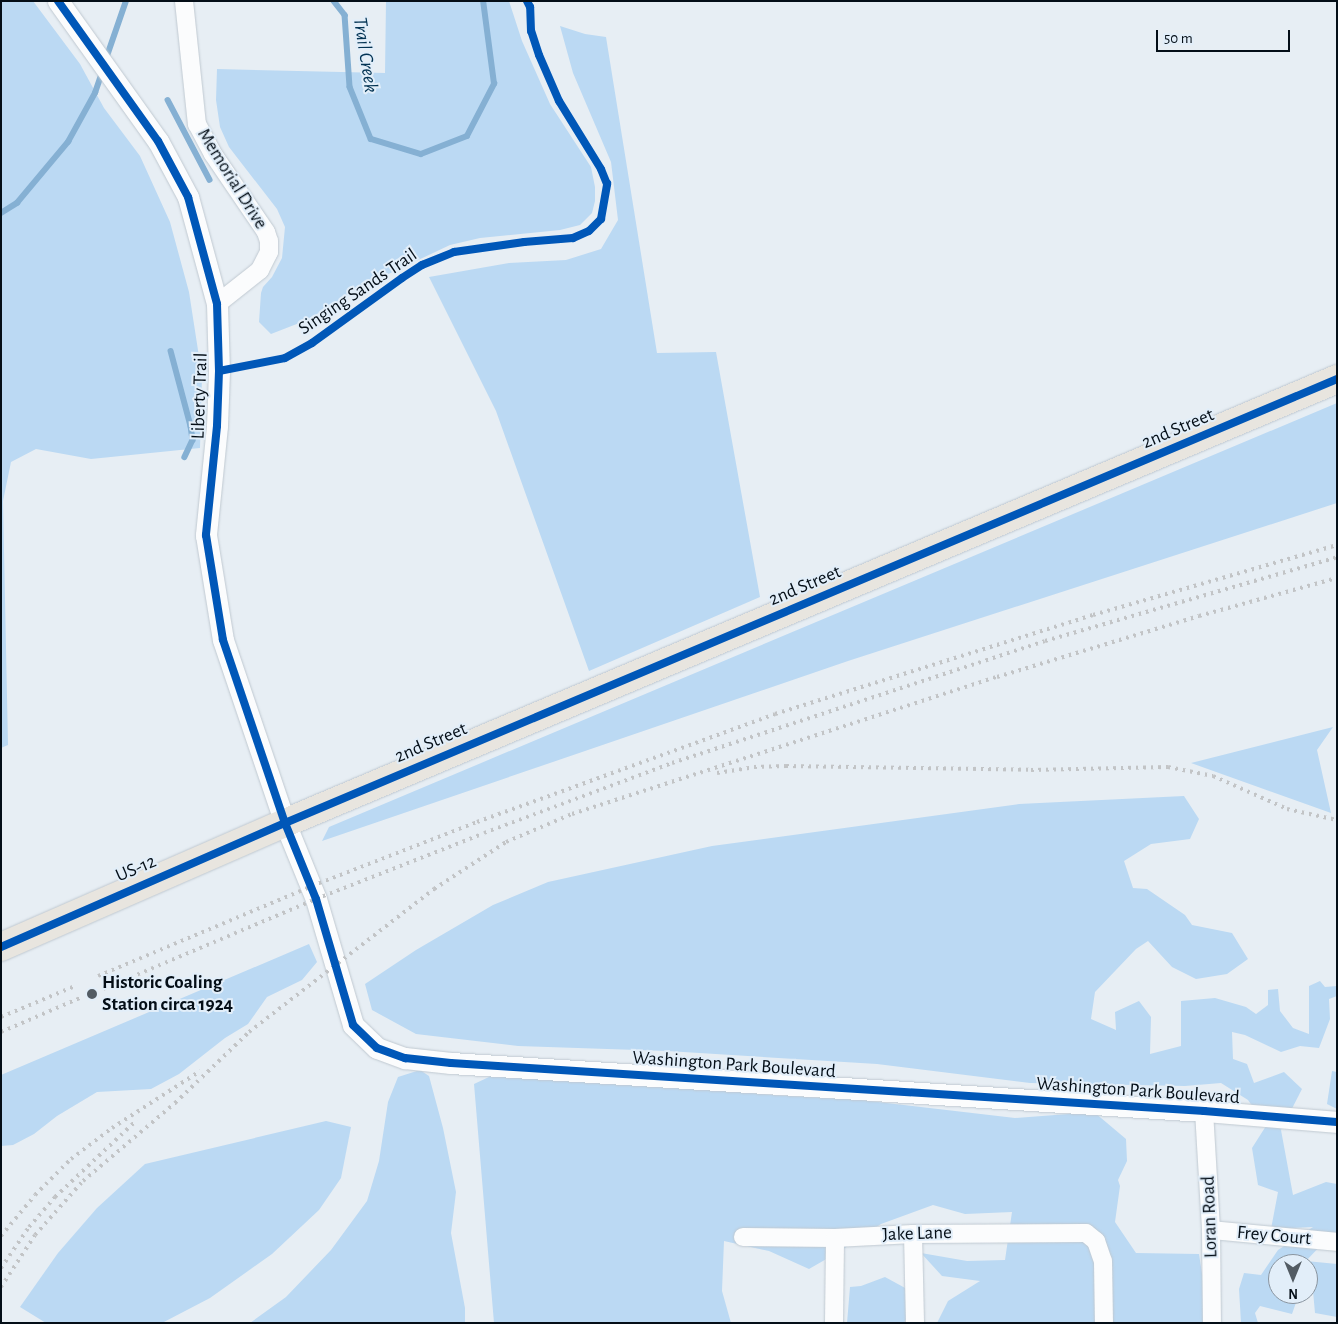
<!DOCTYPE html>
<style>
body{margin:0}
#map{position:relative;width:1338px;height:1324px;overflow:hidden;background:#e7eef4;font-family:"Alegreya Sans",sans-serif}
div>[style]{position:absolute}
.green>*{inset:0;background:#bbd9f3}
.stream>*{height:5.5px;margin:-2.75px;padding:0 2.75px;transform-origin:2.75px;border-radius:2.75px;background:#85b0d3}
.roads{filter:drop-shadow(0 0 1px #c0c9d1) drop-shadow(0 0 1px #c0c9d1)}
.minor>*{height:18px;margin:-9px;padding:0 9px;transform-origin:9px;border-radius:9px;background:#fbfcfd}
.tertiary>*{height:21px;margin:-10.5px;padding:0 10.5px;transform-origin:10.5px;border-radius:10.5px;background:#fbfcfd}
.primary>*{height:28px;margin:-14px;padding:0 14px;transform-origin:14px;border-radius:14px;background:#e8e5df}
.rail>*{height:4px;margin-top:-2px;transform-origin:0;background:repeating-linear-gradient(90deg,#c2c4c6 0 2.5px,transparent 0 7.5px)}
.cycleway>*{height:8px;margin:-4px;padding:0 4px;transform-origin:4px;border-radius:4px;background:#0057b8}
.dots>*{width:14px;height:14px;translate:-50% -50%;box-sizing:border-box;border:2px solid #e2eef9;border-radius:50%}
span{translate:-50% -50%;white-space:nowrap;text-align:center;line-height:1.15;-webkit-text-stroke:4px #e2eef9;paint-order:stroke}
.street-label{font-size:19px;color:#040e17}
.poi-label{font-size:19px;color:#040e17;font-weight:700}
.left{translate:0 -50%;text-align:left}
.water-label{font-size:20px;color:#033353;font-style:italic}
.frame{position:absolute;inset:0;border:2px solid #040e17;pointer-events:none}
.north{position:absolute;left:1268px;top:1254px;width:50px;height:50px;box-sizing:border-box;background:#e2eef9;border:1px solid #89949f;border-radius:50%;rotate:180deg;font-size:14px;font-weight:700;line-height:20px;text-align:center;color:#040e17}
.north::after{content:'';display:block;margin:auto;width:18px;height:22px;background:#535c64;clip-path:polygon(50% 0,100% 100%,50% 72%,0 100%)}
.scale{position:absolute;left:1156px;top:30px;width:134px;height:22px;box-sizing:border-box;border:2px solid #040e17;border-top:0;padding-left:6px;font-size:15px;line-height:18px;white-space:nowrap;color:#040e17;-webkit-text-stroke:4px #e2eef9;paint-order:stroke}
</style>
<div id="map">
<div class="green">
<i style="clip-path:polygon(1px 1px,33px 1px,80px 64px,104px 108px,140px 156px,170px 222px,189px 292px,202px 376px,200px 448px,91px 459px,36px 449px,11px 462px,3px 501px,8px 745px,1px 748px)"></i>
<i style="clip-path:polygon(386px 1px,509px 1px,522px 41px,550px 104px,591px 167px,595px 187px,595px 201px,592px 213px,580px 225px,560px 230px,480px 238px,450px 245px,363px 286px,307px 320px,271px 334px,259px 322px,261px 293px,263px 287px,272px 277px,282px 258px,285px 227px,277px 209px,229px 147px,220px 127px,216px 100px,217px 69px,385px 73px)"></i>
<i style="clip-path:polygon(560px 26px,585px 34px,606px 37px,657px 353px,716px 352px,760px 597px,589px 671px,496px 411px,429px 277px,509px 263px,566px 260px,601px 249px,618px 220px,611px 162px,573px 73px)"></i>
<i style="clip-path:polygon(1337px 403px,1337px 503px,848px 661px,322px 841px,329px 827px)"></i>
<i style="clip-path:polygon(1333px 727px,1317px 750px,1331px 813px,1191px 763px)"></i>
<i style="clip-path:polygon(1184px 796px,1199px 819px,1190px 839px,1151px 844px,1124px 861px,1133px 888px,1147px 889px,1185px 915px,1192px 925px,1232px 933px,1248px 959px,1227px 974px,1196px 979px,1172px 967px,1148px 941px,1136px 949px,1095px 992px,1091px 1019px,1116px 1030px,1115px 1012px,1139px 1001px,1151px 1017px,1150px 1054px,1181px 1046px,1181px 1001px,1215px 998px,1246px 1007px,1256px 1014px,1268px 1005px,1268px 990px,1278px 989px,1280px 1011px,1293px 1028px,1309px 1034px,1309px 986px,1320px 981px,1325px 987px,1337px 986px,1337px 996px,1329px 999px,1330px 1019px,1319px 1048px,1300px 1046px,1281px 1052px,1245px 1035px,1232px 1032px,1233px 1059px,1247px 1064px,1254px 1083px,1284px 1072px,1302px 1089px,1281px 1130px,1293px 1195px,1326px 1182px,1337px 1184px,1337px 1240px,1323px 1243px,1306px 1261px,1337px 1264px,1337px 1317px,1315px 1313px,1312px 1280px,1308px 1281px,1308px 1264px,1278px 1264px,1278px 1294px,1299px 1294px,1292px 1314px,1260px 1306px,1255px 1313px,1258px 1323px,1241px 1323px,1239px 1289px,1244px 1273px,1261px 1275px,1278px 1250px,1313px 1227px,1271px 1229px,1278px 1192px,1258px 1185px,1252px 1148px,1266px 1126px,1248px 1100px,1221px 1083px,1185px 1086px,1030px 1083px,877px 1064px,667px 1051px,518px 1046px,416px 1034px,372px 1010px,365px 984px,416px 950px,493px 905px,548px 882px,712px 846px,1019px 804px)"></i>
<i style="clip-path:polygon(309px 944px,317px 962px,302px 980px,267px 997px,248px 1024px,225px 1038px,179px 1074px,151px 1089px,97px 1092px,57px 1116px,34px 1134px,13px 1145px,1px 1146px,1px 1075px)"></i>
<i style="clip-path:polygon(506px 1069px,772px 1095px,861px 1100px,1015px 1118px,1094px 1112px,1126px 1139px,1127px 1161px,1118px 1180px,1120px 1186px,1115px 1222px,1136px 1253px,1199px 1254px,1207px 1306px,1206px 1323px,937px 1323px,948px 1301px,980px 1281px,942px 1276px,921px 1253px,967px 1261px,1005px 1260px,1012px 1212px,965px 1214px,933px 1205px,881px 1224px,842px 1250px,809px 1269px,769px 1251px,724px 1241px,722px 1291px,731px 1323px,494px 1323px,474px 1084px)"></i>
<i style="clip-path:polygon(420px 1070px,429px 1076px,443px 1128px,456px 1192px,451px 1233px,465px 1308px,465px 1323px,250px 1323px,286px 1297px,331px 1250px,367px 1201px,379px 1161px,388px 1102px,398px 1077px)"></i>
<i style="clip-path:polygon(1332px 1071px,1337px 1072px,1337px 1109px,1327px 1104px)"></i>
<i style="clip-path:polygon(326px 1121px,351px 1127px,341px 1178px,319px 1210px,272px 1254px,210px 1298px,162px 1323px,46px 1323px,20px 1307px,58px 1253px,97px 1208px,145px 1164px)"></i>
<i style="clip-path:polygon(885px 1277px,918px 1295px,904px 1323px,847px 1323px,850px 1287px,861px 1286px)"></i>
</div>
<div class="stream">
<i style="left:334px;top:1px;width:18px;rotate:52deg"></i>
<i style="left:345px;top:15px;width:72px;rotate:86deg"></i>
<i style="left:350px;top:87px;width:56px;rotate:68deg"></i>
<i style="left:371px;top:139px;width:52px;rotate:16.7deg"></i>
<i style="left:421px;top:154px;width:49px;rotate:-21.4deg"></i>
<i style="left:467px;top:136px;width:59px;rotate:-62.6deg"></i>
<i style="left:494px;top:84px;width:84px;rotate:-97.5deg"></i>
<i style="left:106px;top:59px;width:61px;rotate:-71deg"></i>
<i style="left:168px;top:100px;width:90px;rotate:62.3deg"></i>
<i style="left:1px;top:213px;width:19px;rotate:-32deg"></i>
<i style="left:17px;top:203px;width:80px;rotate:-50.1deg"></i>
<i style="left:68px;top:142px;width:56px;rotate:-61.1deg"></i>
<i style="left:95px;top:93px;width:21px;rotate:-71deg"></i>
<i style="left:171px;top:351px;width:78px;rotate:75.1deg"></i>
<i style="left:191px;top:426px;width:14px;rotate:82deg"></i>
<i style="left:193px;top:440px;width:19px;rotate:115deg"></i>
</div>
<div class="roads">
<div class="minor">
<i style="left:184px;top:1px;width:124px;rotate:84deg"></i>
<i style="left:197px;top:124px;width:34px;rotate:62deg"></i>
<i style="left:213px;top:154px;width:94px;rotate:55.8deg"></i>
<i style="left:266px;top:232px;width:9px;rotate:72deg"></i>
<i style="left:269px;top:241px;width:11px;rotate:90deg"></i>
<i style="left:269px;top:252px;width:20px;rotate:117deg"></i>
<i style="left:260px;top:270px;width:55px;rotate:141.7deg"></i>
<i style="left:1204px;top:1111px;width:119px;rotate:86.6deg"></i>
<i style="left:1211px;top:1230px;width:93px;rotate:89.4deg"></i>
<i style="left:1211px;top:1230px;width:127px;rotate:5.4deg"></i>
<i style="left:913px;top:1234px;width:89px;rotate:88.7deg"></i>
<i style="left:743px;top:1237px;width:92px;rotate:0.6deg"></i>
<i style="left:835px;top:1238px;width:78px;rotate:-2.9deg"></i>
<i style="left:913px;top:1234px;width:173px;rotate:-0.3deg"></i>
<i style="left:1086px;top:1233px;width:13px;rotate:39deg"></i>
<i style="left:1096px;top:1241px;width:21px;rotate:71deg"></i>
<i style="left:1103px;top:1261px;width:62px;rotate:89.1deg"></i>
<i style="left:834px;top:1323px;width:85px;rotate:-89.3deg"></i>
</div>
<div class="tertiary">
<i style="left:58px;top:1px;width:172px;rotate:54.5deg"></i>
<i style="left:158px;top:141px;width:64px;rotate:61.8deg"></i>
<i style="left:188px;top:197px;width:111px;rotate:74.8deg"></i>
<i style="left:217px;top:304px;width:67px;rotate:88.3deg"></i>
<i style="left:219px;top:371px;width:55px;rotate:92.1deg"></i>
<i style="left:217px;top:426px;width:110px;rotate:95.8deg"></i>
<i style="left:206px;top:535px;width:106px;rotate:80.8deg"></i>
<i style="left:223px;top:640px;width:193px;rotate:71.3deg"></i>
<i style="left:285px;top:823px;width:82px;rotate:67.8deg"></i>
<i style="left:316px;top:899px;width:131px;rotate:73.6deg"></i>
<i style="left:353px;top:1025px;width:33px;rotate:44deg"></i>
<i style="left:377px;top:1048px;width:30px;rotate:20deg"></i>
<i style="left:405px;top:1058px;width:46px;rotate:6.2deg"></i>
<i style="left:451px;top:1063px;width:755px;rotate:3.65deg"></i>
<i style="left:1204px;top:1111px;width:133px;rotate:4.7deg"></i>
</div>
<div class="primary">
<i style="left:1px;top:947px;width:310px;rotate:-23.6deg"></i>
<i style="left:285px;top:823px;width:1142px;rotate:-22.88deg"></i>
</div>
</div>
<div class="rail">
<i style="left:717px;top:773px;width:37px;rotate:-9deg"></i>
<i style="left:754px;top:767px;width:32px;rotate:-2deg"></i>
<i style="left:786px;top:766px;width:245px;rotate:0.9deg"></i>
<i style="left:1031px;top:770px;width:137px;rotate:-1.3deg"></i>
<i style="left:1168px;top:767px;width:46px;rotate:11.3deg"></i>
<i style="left:1213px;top:776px;width:81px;rotate:24deg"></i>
<i style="left:1287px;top:809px;width:51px;rotate:12.4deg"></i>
<i style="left:98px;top:976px;width:232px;rotate:-22.8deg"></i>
<i style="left:312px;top:886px;width:177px;rotate:-21.2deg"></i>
<i style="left:477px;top:822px;width:317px;rotate:-19.9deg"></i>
<i style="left:775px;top:714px;width:333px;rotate:-17.3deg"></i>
<i style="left:1093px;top:615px;width:254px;rotate:-16deg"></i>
<i style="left:103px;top:989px;width:231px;rotate:-22.9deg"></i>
<i style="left:316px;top:899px;width:180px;rotate:-21.4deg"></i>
<i style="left:484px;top:833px;width:201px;rotate:-20.4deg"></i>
<i style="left:672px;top:763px;width:392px;rotate:-18.1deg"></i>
<i style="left:1045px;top:641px;width:304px;rotate:-16deg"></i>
<i style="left:1px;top:1017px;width:80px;rotate:-22.7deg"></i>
<i style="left:1px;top:1032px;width:86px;rotate:-23.3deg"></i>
<i style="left:1px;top:1236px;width:53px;rotate:-50.3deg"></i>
<i style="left:35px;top:1195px;width:51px;rotate:-45deg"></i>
<i style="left:71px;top:1159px;width:51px;rotate:-37.1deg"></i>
<i style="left:112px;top:1128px;width:105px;rotate:-32.9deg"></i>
<i style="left:1px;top:1268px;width:50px;rotate:-55.7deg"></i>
<i style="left:29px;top:1227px;width:40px;rotate:-49deg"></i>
<i style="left:55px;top:1197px;width:112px;rotate:-43.2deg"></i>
<i style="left:1px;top:1287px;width:62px;rotate:-56.8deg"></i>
<i style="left:35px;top:1235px;width:72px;rotate:-48.4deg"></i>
<i style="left:83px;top:1181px;width:121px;rotate:-40.3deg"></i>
<i style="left:175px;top:1103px;width:103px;rotate:-43.8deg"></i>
<i style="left:249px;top:1032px;width:234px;rotate:-37.7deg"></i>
<i style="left:434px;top:889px;width:86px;rotate:-33.1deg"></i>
<i style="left:506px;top:842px;width:72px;rotate:-23deg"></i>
<i style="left:572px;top:814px;width:447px;rotate:-17.9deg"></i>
<i style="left:997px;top:677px;width:211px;rotate:-16.8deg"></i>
<i style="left:1199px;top:616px;width:143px;rotate:-15.4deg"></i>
</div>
<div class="cycleway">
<i style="left:58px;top:1px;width:172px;rotate:54.5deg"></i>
<i style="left:158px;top:141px;width:64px;rotate:61.8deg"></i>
<i style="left:188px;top:197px;width:111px;rotate:74.8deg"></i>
<i style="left:217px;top:304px;width:67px;rotate:88.3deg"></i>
<i style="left:219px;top:371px;width:55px;rotate:92.1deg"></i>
<i style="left:217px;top:426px;width:110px;rotate:95.8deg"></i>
<i style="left:206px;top:535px;width:106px;rotate:80.8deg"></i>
<i style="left:223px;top:640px;width:193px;rotate:71.3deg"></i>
<i style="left:285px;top:823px;width:82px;rotate:67.8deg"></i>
<i style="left:316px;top:899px;width:131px;rotate:73.6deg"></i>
<i style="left:353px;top:1025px;width:33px;rotate:44deg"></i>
<i style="left:377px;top:1048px;width:30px;rotate:20deg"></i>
<i style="left:405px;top:1058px;width:46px;rotate:6.2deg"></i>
<i style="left:451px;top:1063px;width:755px;rotate:3.65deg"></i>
<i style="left:1204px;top:1111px;width:133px;rotate:4.7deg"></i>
<i style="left:219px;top:371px;width:67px;rotate:-11.1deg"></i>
<i style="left:285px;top:358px;width:31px;rotate:-29deg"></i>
<i style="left:312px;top:343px;width:111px;rotate:-35.8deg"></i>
<i style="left:402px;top:278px;width:24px;rotate:-33deg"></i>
<i style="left:422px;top:265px;width:35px;rotate:-22deg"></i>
<i style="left:454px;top:252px;width:71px;rotate:-8.1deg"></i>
<i style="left:524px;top:242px;width:49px;rotate:-4.7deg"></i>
<i style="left:573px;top:238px;width:17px;rotate:-24deg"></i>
<i style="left:589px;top:231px;width:17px;rotate:-45deg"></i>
<i style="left:601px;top:219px;width:36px;rotate:-80deg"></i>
<i style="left:607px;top:184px;width:16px;rotate:-112deg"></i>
<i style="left:601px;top:169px;width:80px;rotate:-121.7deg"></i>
<i style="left:559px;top:101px;width:50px;rotate:-113.5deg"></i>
<i style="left:539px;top:55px;width:25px;rotate:-108deg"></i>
<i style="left:531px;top:31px;width:24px;rotate:-92deg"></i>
<i style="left:530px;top:7px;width:7px;rotate:-117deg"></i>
<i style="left:1px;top:947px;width:310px;rotate:-23.6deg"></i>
<i style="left:285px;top:823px;width:1142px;rotate:-22.88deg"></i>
</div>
<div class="dots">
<i style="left:92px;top:994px;background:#535c64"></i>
</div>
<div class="street-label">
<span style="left:232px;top:179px;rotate:58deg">Memorial Drive</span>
<span style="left:358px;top:292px;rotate:-34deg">Singing Sands Trail</span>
<span style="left:200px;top:396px;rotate:-88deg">Liberty Trail</span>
<span style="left:1178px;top:429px;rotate:-23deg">2nd Street</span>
<span style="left:805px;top:586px;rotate:-23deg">2nd Street</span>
<span style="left:431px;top:743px;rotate:-23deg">2nd Street</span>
<span style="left:136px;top:869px;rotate:-23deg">US-12</span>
<span style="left:734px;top:1065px;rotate:4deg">Washington Park Boulevard</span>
<span style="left:1138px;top:1091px;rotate:4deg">Washington Park Boulevard</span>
<span style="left:1210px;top:1217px;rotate:-92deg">Loran Road</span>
<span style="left:917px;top:1234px;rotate:-2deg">Jake Lane</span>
<span style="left:1274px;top:1236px;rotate:5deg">Frey Court</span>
</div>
<div class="poi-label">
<span class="left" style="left:102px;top:994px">Historic Coaling<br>Station circa 1924</span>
</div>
<div class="water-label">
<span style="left:365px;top:55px;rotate:81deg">Trail Creek</span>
</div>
<div class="frame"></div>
<div class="north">N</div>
<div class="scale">50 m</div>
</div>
